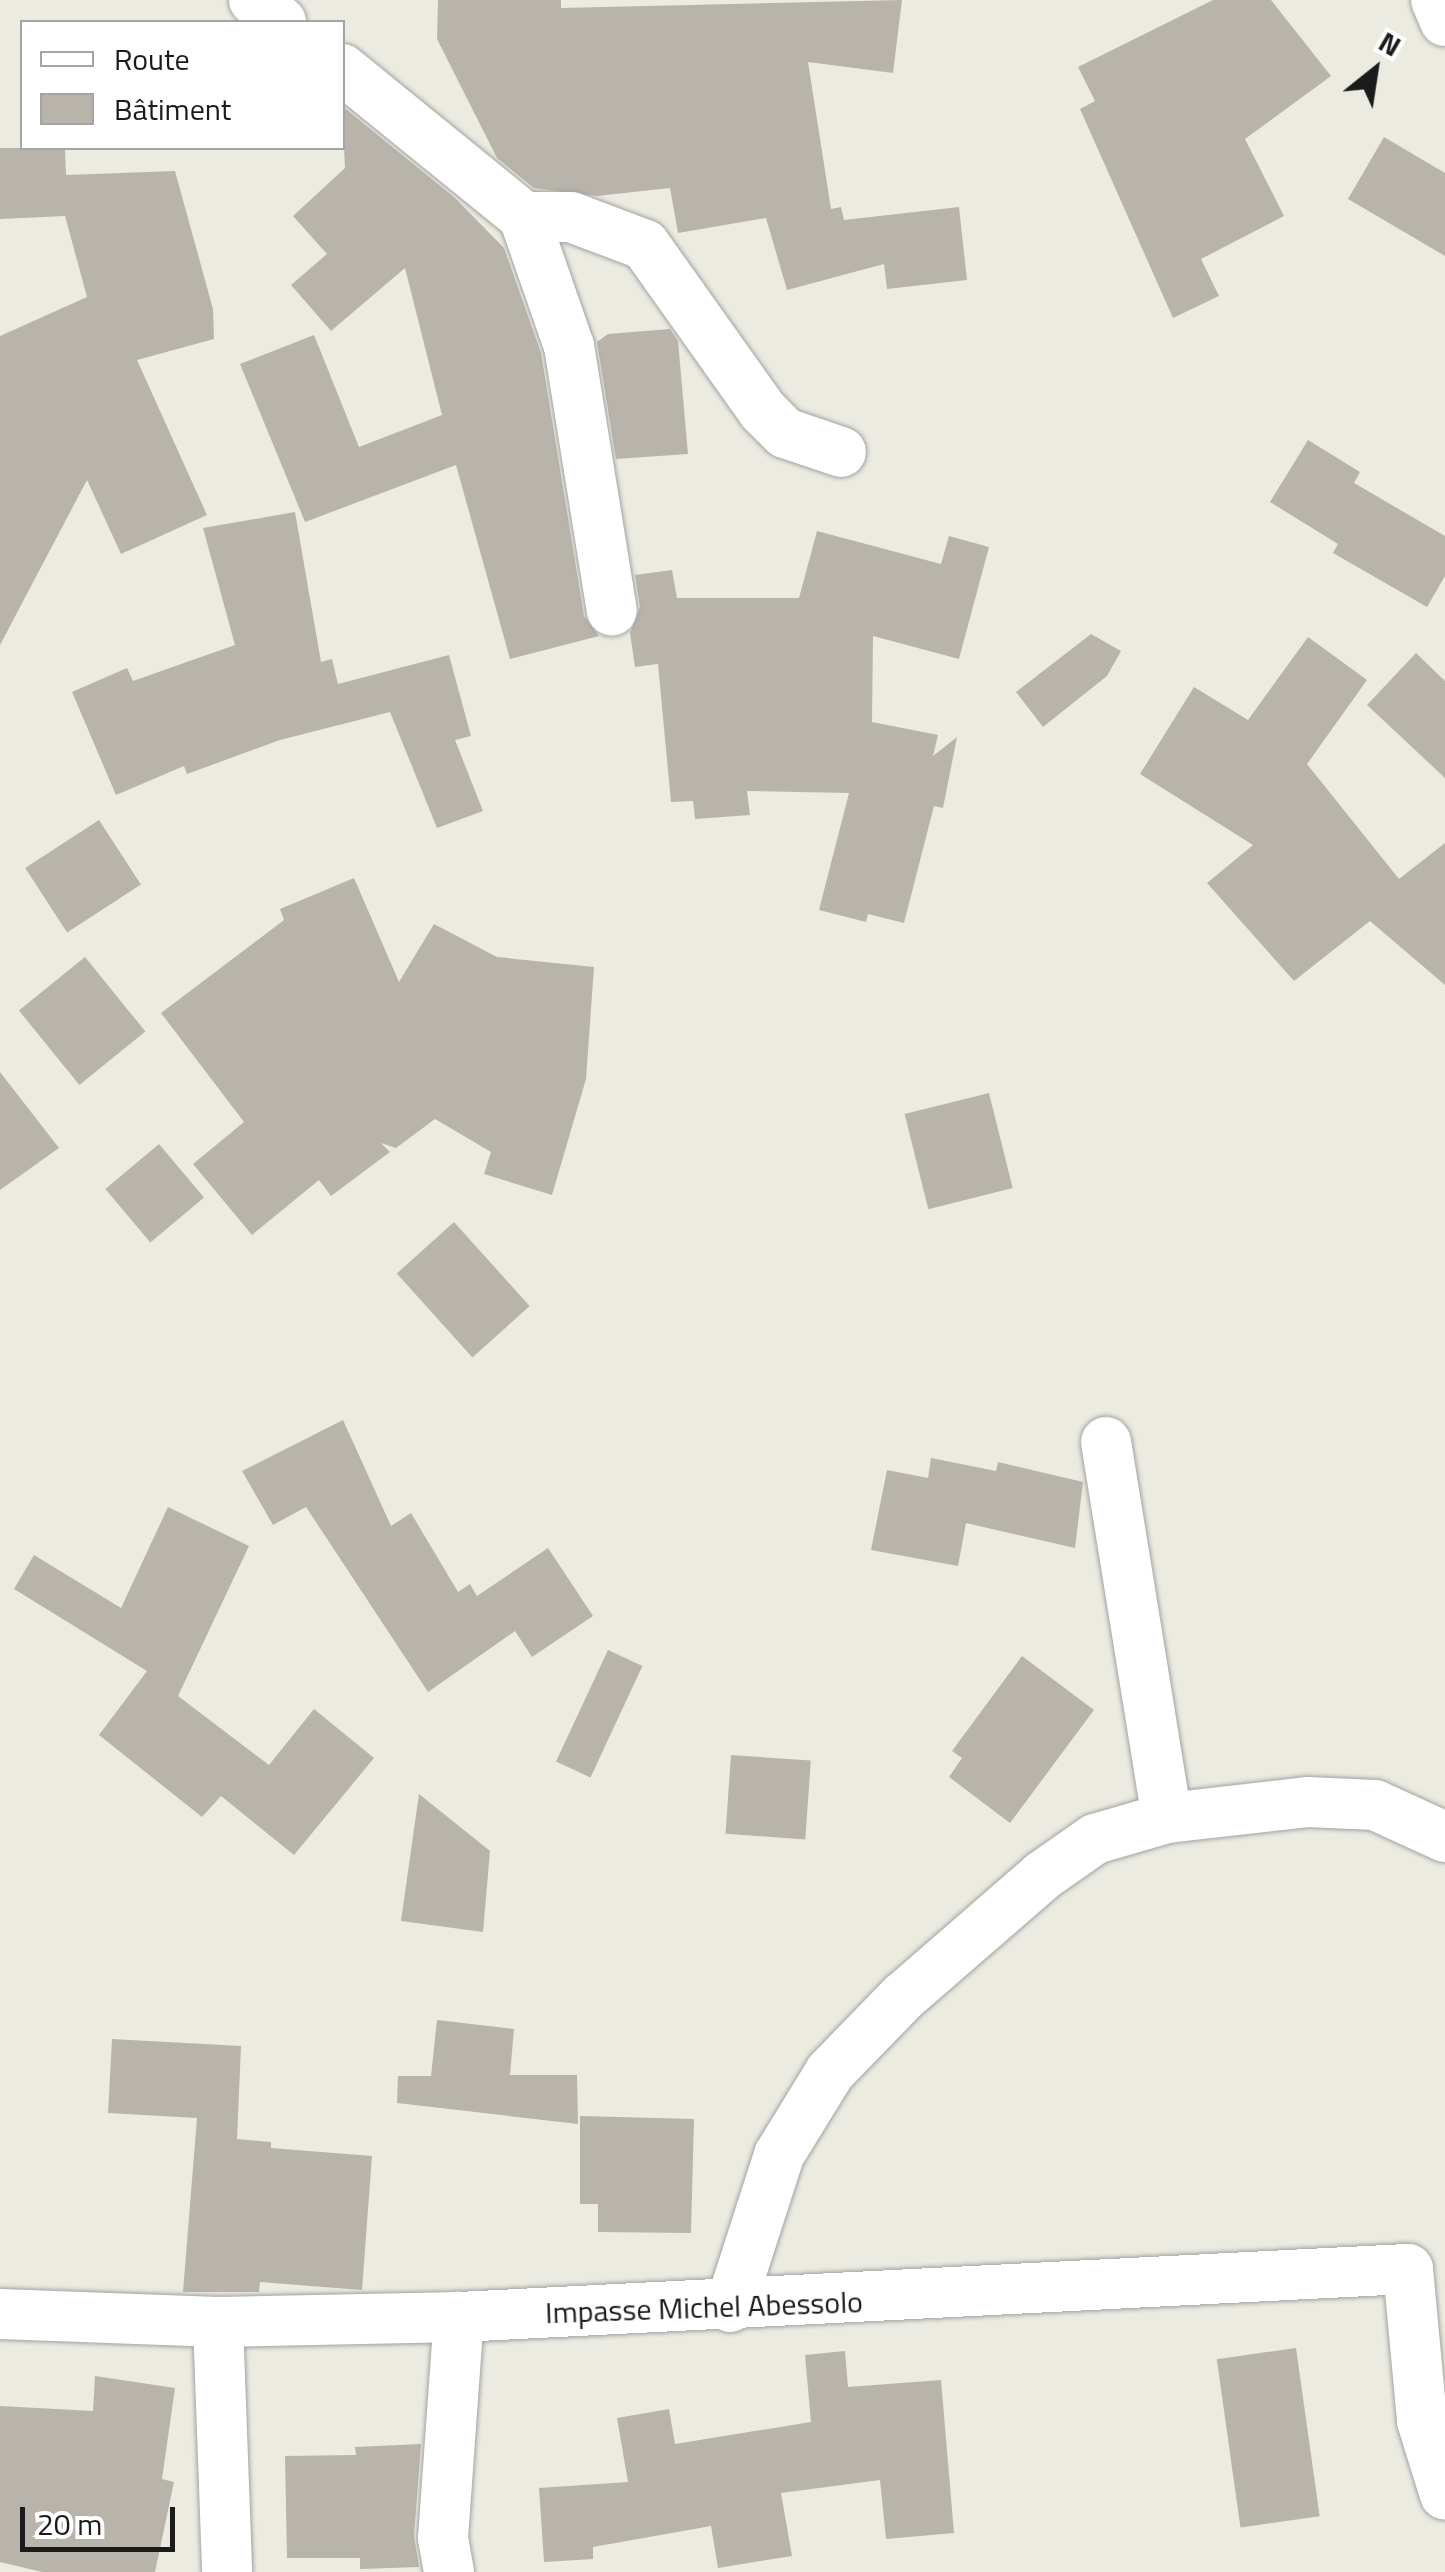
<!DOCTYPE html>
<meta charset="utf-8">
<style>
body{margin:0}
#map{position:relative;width:1445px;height:2572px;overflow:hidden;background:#ecebe1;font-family:"Titillium Web",sans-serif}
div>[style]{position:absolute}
.building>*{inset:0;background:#b8b4ab;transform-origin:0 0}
.roads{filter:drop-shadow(0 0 2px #a2a2a2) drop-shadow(0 0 2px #a2a2a2)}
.minor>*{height:50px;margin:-25px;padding:0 25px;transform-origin:25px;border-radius:25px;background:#fff}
span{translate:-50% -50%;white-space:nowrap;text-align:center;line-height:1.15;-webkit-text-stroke:10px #fff;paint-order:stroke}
.street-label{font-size:30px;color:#1b1b1b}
.legend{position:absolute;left:20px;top:20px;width:325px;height:130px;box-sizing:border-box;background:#fff;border:2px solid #a4a4a4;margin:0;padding:12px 18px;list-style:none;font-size:30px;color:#1b1b1b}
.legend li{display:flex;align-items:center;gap:20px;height:50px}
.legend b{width:50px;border:2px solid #a4a4a4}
.north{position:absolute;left:1325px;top:20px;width:100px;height:100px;-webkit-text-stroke:8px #fff;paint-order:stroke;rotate:30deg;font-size:28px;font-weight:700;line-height:40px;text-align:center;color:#1b1b1b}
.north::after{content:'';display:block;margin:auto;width:35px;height:45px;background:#1b1b1b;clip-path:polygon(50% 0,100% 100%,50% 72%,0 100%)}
.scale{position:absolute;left:20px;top:2507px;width:155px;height:45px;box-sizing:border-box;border:5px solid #1b1b1b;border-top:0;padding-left:12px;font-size:30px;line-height:35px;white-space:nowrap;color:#1b1b1b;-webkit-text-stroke:8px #fff;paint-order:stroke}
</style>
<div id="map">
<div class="building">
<i style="clip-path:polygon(438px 0,561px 0,561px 8px,902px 0,893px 73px,808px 62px,831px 209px,841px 207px,844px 220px,959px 207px,967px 280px,887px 289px,884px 264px,787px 290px,766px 218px,678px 233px,670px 188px,597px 196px,534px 188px,497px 158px,437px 39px)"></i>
<i style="clip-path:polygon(1213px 0,1271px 0,1331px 76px,1245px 139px,1284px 216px,1201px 259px,1219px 296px,1173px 318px,1080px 109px,1095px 101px,1078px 67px)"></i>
<i style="clip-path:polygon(342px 106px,455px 198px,504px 248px,541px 353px,584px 616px,599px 636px,510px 659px,456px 465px,305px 522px,240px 364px,314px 335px,359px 447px,442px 415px,405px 268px,331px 331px,291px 285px,327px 254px,293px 216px,345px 168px)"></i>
<i style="clip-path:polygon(1384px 137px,1445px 173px,1445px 256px,1348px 199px)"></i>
<i style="clip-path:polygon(0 148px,65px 148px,66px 175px,175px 171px,213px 309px,214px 339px,137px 360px,207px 515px,121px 554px,87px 480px,0 645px,0 336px,87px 297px,65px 216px,0 219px)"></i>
<i style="clip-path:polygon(670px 329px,678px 341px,688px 454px,616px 459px,597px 342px,608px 334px)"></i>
<i style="clip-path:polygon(1308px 440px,1360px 472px,1354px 483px,1445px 536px,1445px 576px,1427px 607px,1333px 553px,1338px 544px,1270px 502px)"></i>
<i style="clip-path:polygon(295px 512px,321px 662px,332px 659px,338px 684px,449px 655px,471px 736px,455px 740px,483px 811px,437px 828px,390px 712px,280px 740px,187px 774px,184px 766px,116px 795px,72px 692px,127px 668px,133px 681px,235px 645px,203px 528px)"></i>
<i style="clip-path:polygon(817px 531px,941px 564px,949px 536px,989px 547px,959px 659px,873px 636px,872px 722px,938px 735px,933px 756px,957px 737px,943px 808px,934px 806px,904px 923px,868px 914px,866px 922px,819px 910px,849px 793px,747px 791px,750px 815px,695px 819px,693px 801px,671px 802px,658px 664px,635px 667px,630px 633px,640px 607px,635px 575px,672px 570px,677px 598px,799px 598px)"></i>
<i style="clip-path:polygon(1091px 634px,1121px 651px,1107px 676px,1043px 727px,1016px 692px)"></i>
<i style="clip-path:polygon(1308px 637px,1367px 680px,1307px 764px,1399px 879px,1445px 843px,1445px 985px,1370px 921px,1294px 981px,1207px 883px,1253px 845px,1140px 774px,1194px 687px,1248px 720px)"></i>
<i style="clip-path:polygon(1416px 653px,1445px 681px,1445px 778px,1367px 705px)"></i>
<i style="left:99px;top:820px;width:77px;height:88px;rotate:57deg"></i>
<i style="clip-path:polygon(354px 878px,399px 982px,434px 924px,497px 957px,594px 967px,586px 1079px,552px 1195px,484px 1174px,491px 1152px,435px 1119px,396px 1148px,381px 1143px,390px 1152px,331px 1196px,319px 1180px,252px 1235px,193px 1164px,244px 1122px,161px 1013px,284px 920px,280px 909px)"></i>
<i style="left:85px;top:957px;width:96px;height:85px;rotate:51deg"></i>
<i style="clip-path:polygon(0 1072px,59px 1148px,0 1190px)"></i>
<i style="left:989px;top:1093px;width:98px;height:87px;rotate:76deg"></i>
<i style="left:159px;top:1144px;width:70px;height:70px;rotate:50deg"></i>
<i style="left:454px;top:1222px;width:113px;height:77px;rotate:48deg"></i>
<i style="clip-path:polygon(343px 1420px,391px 1526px,411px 1513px,458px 1592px,470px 1584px,477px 1596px,548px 1548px,593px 1616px,532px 1657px,515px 1631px,428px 1692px,306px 1507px,273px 1525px,242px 1471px)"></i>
<i style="clip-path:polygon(931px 1458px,996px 1471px,998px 1462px,1083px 1482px,1075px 1548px,966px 1523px,958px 1566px,871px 1550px,887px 1470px,928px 1478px)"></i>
<i style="clip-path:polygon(168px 1507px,249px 1546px,178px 1696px,269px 1765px,314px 1709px,374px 1758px,294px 1855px,221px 1796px,202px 1817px,99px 1735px,147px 1671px,14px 1589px,34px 1555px,121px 1608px)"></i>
<i style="left:608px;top:1650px;width:38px;height:123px;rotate:25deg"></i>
<i style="clip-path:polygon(1022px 1656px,1094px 1710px,1010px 1823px,949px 1777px,962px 1758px,952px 1751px)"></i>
<i style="left:731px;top:1755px;width:80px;height:79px;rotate:4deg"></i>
<i style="clip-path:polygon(419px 1794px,490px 1851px,483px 1932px,401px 1921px)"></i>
<i style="clip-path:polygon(437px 2020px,514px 2029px,510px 2075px,577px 2075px,578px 2124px,397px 2103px,398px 2076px,431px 2076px)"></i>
<i style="clip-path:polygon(112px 2039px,241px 2046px,237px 2139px,271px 2142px,271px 2148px,372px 2156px,362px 2290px,260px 2282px,259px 2292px,183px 2292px,197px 2118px,108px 2113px)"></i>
<i style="clip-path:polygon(580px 2116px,694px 2119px,691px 2233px,598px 2232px,598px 2204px,580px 2204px)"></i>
<i style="left:1296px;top:2348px;width:170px;height:80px;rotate:82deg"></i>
<i style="clip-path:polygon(845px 2351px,848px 2387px,941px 2380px,954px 2533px,886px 2539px,880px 2480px,781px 2493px,792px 2556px,718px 2568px,711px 2526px,593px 2547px,593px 2559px,544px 2562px,539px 2488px,628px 2482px,617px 2418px,669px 2409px,675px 2444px,811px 2422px,805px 2355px)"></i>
<i style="clip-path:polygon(95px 2376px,175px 2388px,162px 2479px,174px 2482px,155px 2572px,42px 2572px,0 2562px,0 2406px,93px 2411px)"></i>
<i style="clip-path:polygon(421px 2444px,414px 2536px,419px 2567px,360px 2569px,360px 2558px,287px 2558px,285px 2456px,356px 2455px,355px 2447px)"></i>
</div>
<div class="roads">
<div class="minor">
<i style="left:254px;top:0;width:35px;rotate:39deg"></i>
<i style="left:1436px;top:0;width:23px;rotate:67deg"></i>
<i style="left:342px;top:69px;width:235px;rotate:39.1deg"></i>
<i style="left:524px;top:217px;width:47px"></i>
<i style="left:571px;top:217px;width:79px;rotate:20.7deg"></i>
<i style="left:645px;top:245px;width:204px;rotate:54.6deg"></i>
<i style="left:763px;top:411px;width:31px;rotate:45deg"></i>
<i style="left:785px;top:433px;width:59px;rotate:18.7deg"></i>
<i style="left:524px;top:217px;width:137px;rotate:70.8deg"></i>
<i style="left:569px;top:346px;width:268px;rotate:80.8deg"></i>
<i style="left:1106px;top:1442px;width:381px;rotate:80.8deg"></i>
<i style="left:730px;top:2307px;width:160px;rotate:-72.1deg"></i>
<i style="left:779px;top:2155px;width:97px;rotate:-58.4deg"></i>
<i style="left:830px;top:2072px;width:105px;rotate:-45.8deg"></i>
<i style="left:903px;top:1997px;width:184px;rotate:-41deg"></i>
<i style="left:1042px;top:1876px;width:65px;rotate:-34.9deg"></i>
<i style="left:1095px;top:1839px;width:75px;rotate:-16.3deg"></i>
<i style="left:1167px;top:1818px;width:141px;rotate:-6.5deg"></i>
<i style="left:1307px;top:1802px;width:68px;rotate:2.5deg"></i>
<i style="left:1375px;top:1805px;width:77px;rotate:24.6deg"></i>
<i style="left:0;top:2314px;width:218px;rotate:2.1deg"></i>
<i style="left:218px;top:2322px;width:241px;rotate:-1.2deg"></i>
<i style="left:459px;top:2317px;width:950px;rotate:-2.9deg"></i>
<i style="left:1408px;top:2269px;width:153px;rotate:84.7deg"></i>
<i style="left:1422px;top:2421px;width:77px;rotate:72.7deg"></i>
<i style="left:218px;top:2322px;width:250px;rotate:87.9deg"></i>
<i style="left:449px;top:2572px;width:35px;rotate:-100deg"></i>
<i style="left:443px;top:2538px;width:222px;rotate:-85.9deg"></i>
</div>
</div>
<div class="street-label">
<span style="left:704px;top:2307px;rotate:-2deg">Impasse Michel Abessolo</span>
</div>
<ul class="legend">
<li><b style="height:12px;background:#fff"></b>Route</li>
<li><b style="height:28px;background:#b8b4ab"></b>Bâtiment</li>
</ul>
<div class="north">N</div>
<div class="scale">20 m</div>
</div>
